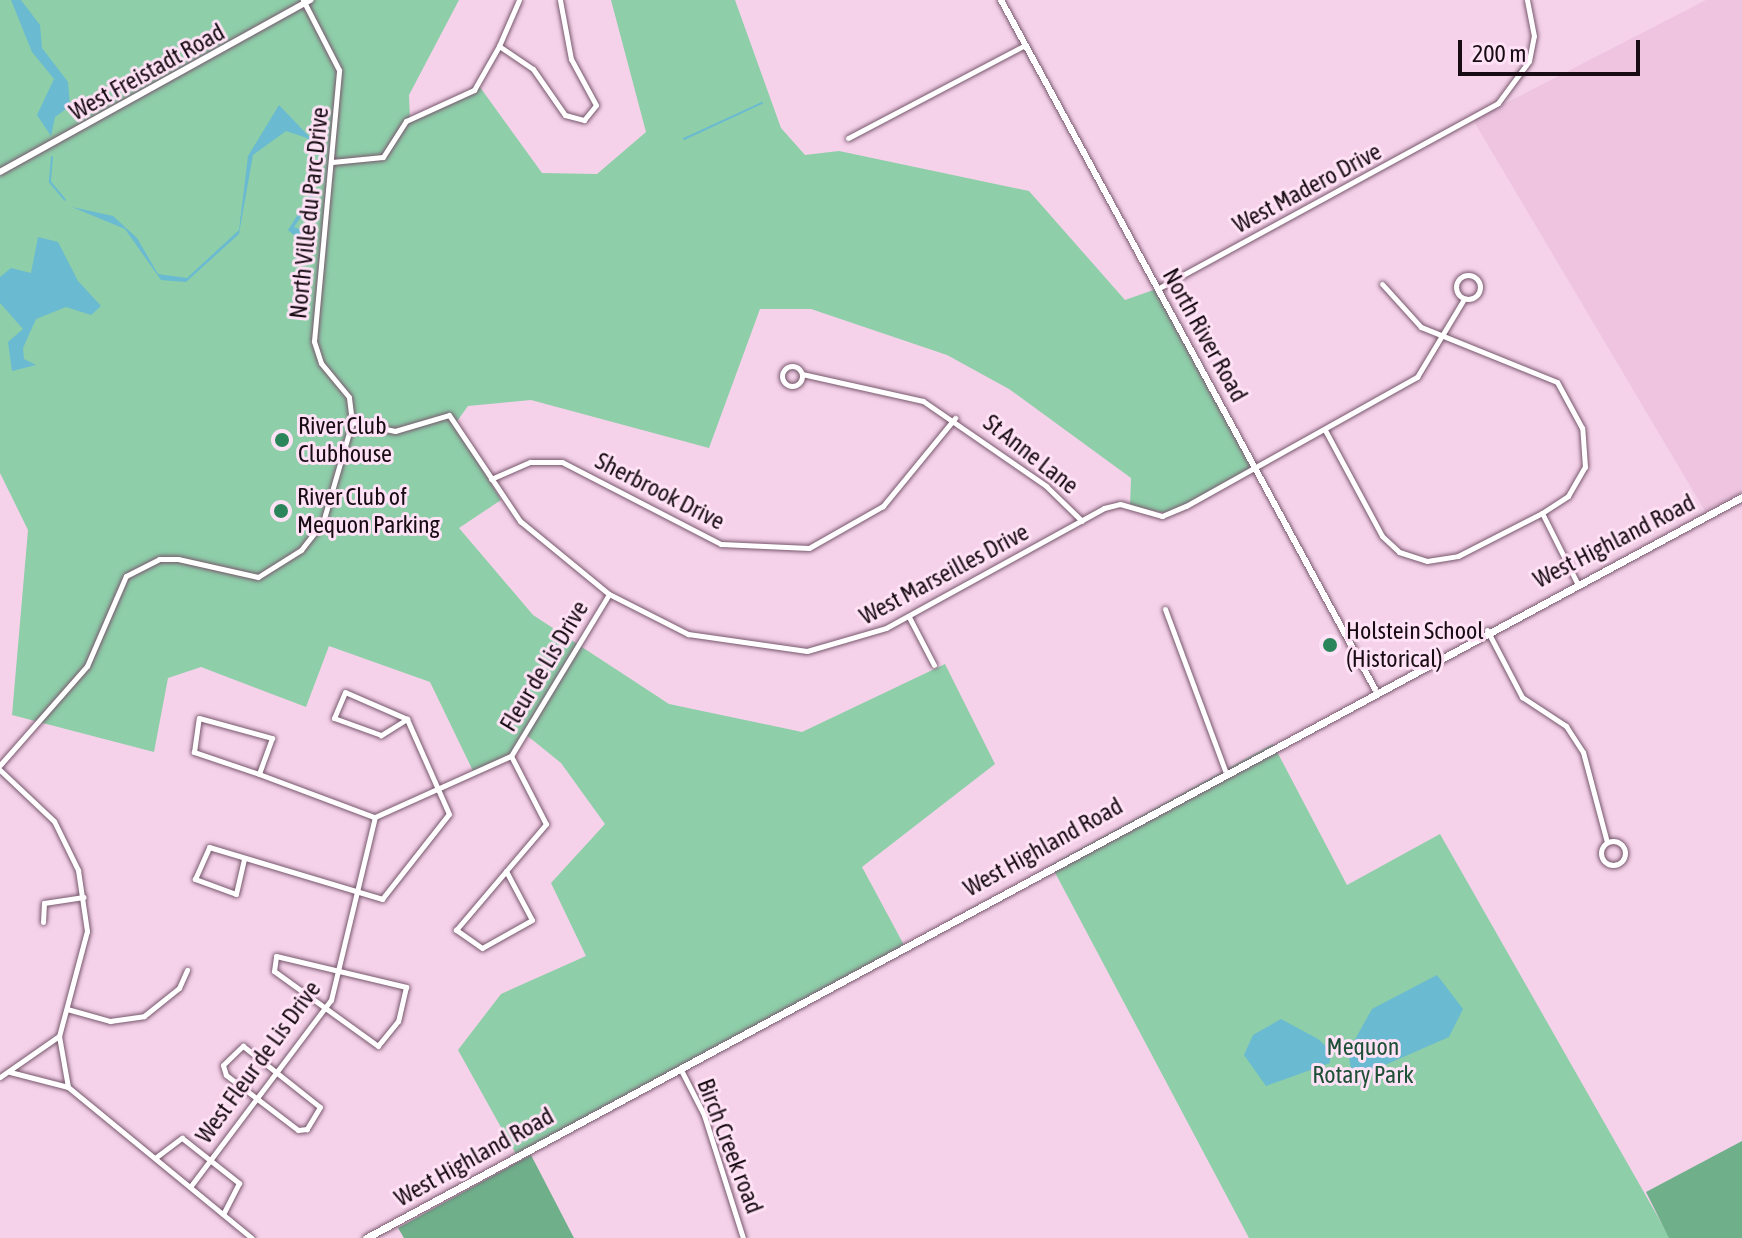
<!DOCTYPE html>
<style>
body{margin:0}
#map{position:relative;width:1742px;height:1238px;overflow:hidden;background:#f6d2ea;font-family:"Asap Condensed",sans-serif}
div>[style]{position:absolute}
.built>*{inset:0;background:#eec4e0}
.green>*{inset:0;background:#8ecea9}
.forest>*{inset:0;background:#6fb08b}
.water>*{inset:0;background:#6abad2}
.stream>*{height:2px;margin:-1px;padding:0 1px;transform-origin:1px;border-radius:1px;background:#6abad2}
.roads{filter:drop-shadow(0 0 2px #77586d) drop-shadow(0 0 2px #77586d)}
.minor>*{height:5px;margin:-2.5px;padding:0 2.5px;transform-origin:2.5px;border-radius:2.5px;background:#fff}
.minor>.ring{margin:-2.5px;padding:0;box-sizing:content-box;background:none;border:5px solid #fff;border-radius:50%}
.tertiary>*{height:6px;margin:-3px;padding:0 3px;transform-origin:3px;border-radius:3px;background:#fff}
.secondary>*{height:7px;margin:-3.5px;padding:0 3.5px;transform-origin:3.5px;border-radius:3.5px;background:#fff}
.dots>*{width:22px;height:22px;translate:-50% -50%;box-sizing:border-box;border:4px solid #ffe2f5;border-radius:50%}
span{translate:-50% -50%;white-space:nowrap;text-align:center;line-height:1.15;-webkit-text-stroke:6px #ffe2f5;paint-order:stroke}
.street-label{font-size:24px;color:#180c14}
.poi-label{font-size:24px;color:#180c14}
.left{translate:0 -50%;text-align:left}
.park-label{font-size:24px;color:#1d5036}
.scale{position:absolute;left:1458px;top:40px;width:182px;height:36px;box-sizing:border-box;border:4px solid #180c14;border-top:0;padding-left:10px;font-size:24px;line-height:28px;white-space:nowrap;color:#180c14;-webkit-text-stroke:6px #ffe2f5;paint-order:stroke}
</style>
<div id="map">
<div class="built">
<i style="clip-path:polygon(1706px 0,1742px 0,1742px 492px,1705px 511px,1473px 120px)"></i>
</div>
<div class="green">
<i style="clip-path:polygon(0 0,459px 0,409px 95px,410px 118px,454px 103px,477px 83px,542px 173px,597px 174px,646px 132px,611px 0,735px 0,781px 128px,805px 155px,839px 151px,1029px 191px,1125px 300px,1159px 288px,1256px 467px,1170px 514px,1130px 506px,1131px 478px,1009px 389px,947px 355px,811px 309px,760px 309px,709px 448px,531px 400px,468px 406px,455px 424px,501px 500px,459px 528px,533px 615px,669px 704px,802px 732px,945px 664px,995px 764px,862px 867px,904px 945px,517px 1156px,458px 1050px,501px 994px,586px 956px,551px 883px,605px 824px,561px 763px,524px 733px,511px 756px,474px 773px,430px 682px,329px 646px,306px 707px,201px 667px,168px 678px,154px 752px,12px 715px,28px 530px,0 473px)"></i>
<i style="clip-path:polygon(1273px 744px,1347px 885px,1440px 834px,1670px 1238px,1249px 1238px,1051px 865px)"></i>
</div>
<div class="forest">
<i style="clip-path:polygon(1742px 1141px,1742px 1238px,1669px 1238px,1646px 1192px)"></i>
<i style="clip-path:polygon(531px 1155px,574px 1238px,404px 1238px,398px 1228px)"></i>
</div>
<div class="water">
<i style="clip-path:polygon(11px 0,21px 0,40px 25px,42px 48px,68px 82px,70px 106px,55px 117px,51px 136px,37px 115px,54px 79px,32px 52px)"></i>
<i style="clip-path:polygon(279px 105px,322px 150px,312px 201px,294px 227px,318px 236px,297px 238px,288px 230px,311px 194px,320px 155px,307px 138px,286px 131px,253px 155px,239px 234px,186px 282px,161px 280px,125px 229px,72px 207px,113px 216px,137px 238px,158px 274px,187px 278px,239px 230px,248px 156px)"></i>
<i style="clip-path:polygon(38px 237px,58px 242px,78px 281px,101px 306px,91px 315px,66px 307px,36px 319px,23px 348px,24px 359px,36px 365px,12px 371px,8px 342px,23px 329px,0 303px,0 277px,11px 268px,31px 273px)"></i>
<i style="clip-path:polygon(1437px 975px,1463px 1009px,1449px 1037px,1353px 1079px,1348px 1052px,1372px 1009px)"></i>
<i style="clip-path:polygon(1281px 1019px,1318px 1039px,1330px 1050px,1330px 1063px,1266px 1086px,1244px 1055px,1253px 1035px)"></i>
</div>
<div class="stream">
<i style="left:684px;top:139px;width:86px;rotate:-24.8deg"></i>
<i style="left:52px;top:157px;width:25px;rotate:95deg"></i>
<i style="left:50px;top:182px;width:23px;rotate:50deg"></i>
</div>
<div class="roads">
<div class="minor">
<i style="left:519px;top:0;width:50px;rotate:113.5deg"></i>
<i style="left:499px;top:46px;width:41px;rotate:34.1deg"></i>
<i style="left:533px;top:69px;width:56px;rotate:55.2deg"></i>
<i style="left:565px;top:115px;width:20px;rotate:15deg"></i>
<i style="left:584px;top:120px;width:19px;rotate:-51deg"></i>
<i style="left:596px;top:105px;width:52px;rotate:-118.5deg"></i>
<i style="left:571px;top:59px;width:60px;rotate:-100.6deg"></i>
<i style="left:848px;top:138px;width:200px;rotate:-27.7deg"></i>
<i style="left:332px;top:162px;width:51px;rotate:-5.6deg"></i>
<i style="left:383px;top:157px;width:43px;rotate:-57.4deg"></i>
<i style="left:406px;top:121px;width:75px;rotate:-24.5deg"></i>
<i style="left:474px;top:90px;width:51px;rotate:-60.4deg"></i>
<i class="ring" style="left:1456px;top:275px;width:19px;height:19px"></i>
<i style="left:1159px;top:288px;width:386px;rotate:-28.6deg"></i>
<i style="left:1498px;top:103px;width:52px;rotate:-53.6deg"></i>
<i style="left:1529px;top:61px;width:25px;rotate:-79deg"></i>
<i style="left:1534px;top:36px;width:37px;rotate:-101deg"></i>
<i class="ring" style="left:782px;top:366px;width:15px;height:15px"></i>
<i style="left:802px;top:374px;width:124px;rotate:12.6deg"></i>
<i style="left:923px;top:401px;width:150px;rotate:34.6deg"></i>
<i style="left:1046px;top:486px;width:50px;rotate:44.2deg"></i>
<i style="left:352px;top:422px;width:44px;rotate:11.8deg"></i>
<i style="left:395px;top:431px;width:56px;rotate:-16.5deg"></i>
<i style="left:449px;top:415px;width:128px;rotate:56.2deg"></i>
<i style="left:520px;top:521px;width:115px;rotate:39.4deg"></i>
<i style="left:609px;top:594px;width:89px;rotate:26.9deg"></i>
<i style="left:688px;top:634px;width:120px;rotate:8.1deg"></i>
<i style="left:807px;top:651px;width:82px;rotate:-16.2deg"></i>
<i style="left:886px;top:628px;width:249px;rotate:-28.8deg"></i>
<i style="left:1104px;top:508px;width:16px;rotate:-14deg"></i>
<i style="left:1120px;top:504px;width:44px;rotate:15.9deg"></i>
<i style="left:1162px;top:516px;width:26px;rotate:-23deg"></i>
<i style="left:1186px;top:506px;width:265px;rotate:-29.2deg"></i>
<i style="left:1417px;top:377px;width:91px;rotate:-58.9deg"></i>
<i style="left:1325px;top:430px;width:120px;rotate:61.7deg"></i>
<i style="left:1382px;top:536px;width:23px;rotate:43deg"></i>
<i style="left:1399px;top:552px;width:29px;rotate:18deg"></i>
<i style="left:1427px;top:561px;width:31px;rotate:-9deg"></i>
<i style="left:1458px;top:556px;width:94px;rotate:-27.1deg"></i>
<i style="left:1542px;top:513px;width:31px;rotate:-33deg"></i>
<i style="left:1568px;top:496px;width:34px;rotate:-60deg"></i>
<i style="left:1585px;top:467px;width:39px;rotate:-94deg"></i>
<i style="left:1582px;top:428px;width:52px;rotate:-118.5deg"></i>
<i style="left:1557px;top:382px;width:147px;rotate:-158deg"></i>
<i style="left:1421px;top:327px;width:58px;rotate:-132.2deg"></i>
<i style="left:491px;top:479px;width:43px;rotate:-23.6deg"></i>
<i style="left:530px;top:462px;width:32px"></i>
<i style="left:562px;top:462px;width:179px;rotate:27.3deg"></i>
<i style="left:721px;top:544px;width:88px;rotate:2.6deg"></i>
<i style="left:809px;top:548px;width:85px;rotate:-29.6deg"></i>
<i style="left:883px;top:506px;width:114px;rotate:-50.7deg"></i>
<i style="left:1542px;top:513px;width:78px;rotate:63.4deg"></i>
<i style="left:1165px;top:609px;width:172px;rotate:69.6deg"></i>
<i style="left:909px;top:617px;width:54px;rotate:62.5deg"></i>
<i style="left:1487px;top:630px;width:76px;rotate:62.4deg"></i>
<i style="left:1522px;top:697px;width:53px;rotate:33.4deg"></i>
<i style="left:1566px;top:726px;width:31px;rotate:57deg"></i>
<i style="left:1583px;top:752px;width:93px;rotate:75.1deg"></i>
<i style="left:345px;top:692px;width:68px;rotate:23.5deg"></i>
<i style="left:407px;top:719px;width:31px;rotate:148deg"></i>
<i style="left:381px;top:735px;width:50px;rotate:-160.1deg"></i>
<i style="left:334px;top:718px;width:28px;rotate:-67deg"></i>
<i style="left:199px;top:718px;width:76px;rotate:15.3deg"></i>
<i style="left:272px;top:738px;width:38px;rotate:110deg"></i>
<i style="left:259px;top:774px;width:69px;rotate:-161.3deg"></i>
<i style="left:194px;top:752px;width:34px;rotate:-82deg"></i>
<i style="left:511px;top:756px;width:189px;rotate:-58.8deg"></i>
<i style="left:0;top:765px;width:132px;rotate:-48.7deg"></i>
<i style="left:87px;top:666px;width:98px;rotate:-66.6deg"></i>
<i style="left:126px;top:576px;width:37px;rotate:-27deg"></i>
<i style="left:159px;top:559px;width:19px"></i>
<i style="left:178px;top:559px;width:82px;rotate:12.7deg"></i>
<i style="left:258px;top:577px;width:51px;rotate:-32.1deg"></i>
<i style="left:301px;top:550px;width:36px;rotate:-52deg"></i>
<i style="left:323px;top:522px;width:104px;rotate:-73.8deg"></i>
<i style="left:352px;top:422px;width:25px;rotate:-97deg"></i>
<i style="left:349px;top:397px;width:44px;rotate:-129.5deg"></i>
<i style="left:321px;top:363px;width:23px;rotate:-108deg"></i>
<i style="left:314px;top:341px;width:272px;rotate:-84.7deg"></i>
<i style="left:339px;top:70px;width:79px;rotate:-117.2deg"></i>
<i style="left:0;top:770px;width:74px;rotate:43.4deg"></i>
<i style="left:54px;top:821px;width:55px;rotate:63.9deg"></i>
<i style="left:78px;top:870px;width:62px;rotate:81.6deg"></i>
<i style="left:87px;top:931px;width:109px;rotate:104.9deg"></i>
<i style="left:59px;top:1036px;width:52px;rotate:80deg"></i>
<i style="left:259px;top:774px;width:123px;rotate:20.5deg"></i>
<i class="ring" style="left:1601px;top:841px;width:19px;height:19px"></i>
<i style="left:244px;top:859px;width:36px;rotate:103deg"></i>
<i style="left:236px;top:894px;width:44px;rotate:-159.9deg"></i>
<i style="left:195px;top:879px;width:35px;rotate:-66deg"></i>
<i style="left:209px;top:847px;width:181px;rotate:16.7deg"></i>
<i style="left:382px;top:899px;width:108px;rotate:-51.8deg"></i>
<i style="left:449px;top:814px;width:104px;rotate:-113.9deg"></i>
<i style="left:506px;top:871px;width:55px;rotate:62deg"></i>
<i style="left:532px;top:920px;width:57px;rotate:150.8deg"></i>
<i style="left:482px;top:948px;width:32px;rotate:-145deg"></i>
<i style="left:456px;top:930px;width:77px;rotate:-49.7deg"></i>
<i style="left:506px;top:871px;width:62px;rotate:-49.6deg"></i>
<i style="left:546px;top:824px;width:76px;rotate:-117.2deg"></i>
<i style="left:43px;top:922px;width:19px;rotate:-87deg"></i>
<i style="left:44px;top:903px;width:40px;rotate:-8.5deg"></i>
<i style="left:276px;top:956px;width:134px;rotate:13.4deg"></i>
<i style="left:406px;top:987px;width:35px;rotate:103deg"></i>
<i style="left:398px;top:1021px;width:32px;rotate:129deg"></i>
<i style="left:378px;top:1046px;width:128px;rotate:-144.2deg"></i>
<i style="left:274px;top:971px;width:15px;rotate:-82deg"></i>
<i style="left:67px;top:1009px;width:45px;rotate:15.6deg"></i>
<i style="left:110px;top:1021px;width:34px;rotate:-8deg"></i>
<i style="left:144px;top:1016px;width:45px;rotate:-38.7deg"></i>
<i style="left:179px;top:988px;width:20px;rotate:-66deg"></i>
<i style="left:243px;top:1046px;width:98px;rotate:38.4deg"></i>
<i style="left:320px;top:1107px;width:26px;rotate:121deg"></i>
<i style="left:307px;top:1129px;width:9px;rotate:174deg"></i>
<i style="left:298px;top:1130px;width:91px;rotate:-142.6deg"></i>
<i style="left:226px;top:1075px;width:10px;rotate:-107deg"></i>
<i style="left:223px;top:1065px;width:28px;rotate:-44deg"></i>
<i style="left:680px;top:1068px;width:53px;rotate:62.9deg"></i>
<i style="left:704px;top:1115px;width:129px;rotate:72.4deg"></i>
<i style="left:10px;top:1072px;width:60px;rotate:14.5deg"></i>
<i style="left:68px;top:1087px;width:238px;rotate:39.4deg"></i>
<i style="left:0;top:1077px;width:72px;rotate:-34.8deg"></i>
<i style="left:155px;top:1158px;width:34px;rotate:-37deg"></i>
<i style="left:182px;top:1138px;width:73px;rotate:38.3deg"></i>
<i style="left:239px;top:1183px;width:35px;rotate:117deg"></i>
<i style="left:190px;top:1187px;width:234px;rotate:-53deg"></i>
<i style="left:331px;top:1000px;width:188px;rotate:-76.5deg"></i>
<i style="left:375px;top:817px;width:149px;rotate:-24.2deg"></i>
</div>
<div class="tertiary">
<i style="left:1001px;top:0;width:784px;rotate:61.51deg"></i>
<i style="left:0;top:172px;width:355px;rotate:-29deg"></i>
</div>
<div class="secondary">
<i style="left:366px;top:1238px;width:1563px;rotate:-28.3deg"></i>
</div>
</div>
<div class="dots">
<i style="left:282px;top:440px;background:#2b855a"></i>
<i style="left:281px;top:511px;background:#2b855a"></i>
<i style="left:1330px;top:645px;background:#2b855a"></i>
</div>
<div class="street-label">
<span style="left:147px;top:72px;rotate:-29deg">West Freistadt Road</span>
<span style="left:1307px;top:188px;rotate:-28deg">West Madero Drive</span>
<span style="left:309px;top:213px;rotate:-84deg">North Ville du Parc Drive</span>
<span style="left:1205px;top:335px;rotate:61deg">North River Road</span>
<span style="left:1031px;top:454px;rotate:38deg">St Anne Lane</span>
<span style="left:660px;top:491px;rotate:27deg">Sherbrook Drive</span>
<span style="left:1614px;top:541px;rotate:-27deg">West Highland Road</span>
<span style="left:944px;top:574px;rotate:-28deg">West Marseilles Drive</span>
<span style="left:544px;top:666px;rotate:-59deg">Fleur de Lis Drive</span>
<span style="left:1043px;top:847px;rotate:-29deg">West Highland Road</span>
<span style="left:258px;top:1062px;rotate:-54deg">West Fleur de Lis Drive</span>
<span style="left:730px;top:1146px;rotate:69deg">Birch Creek road</span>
<span style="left:474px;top:1157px;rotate:-29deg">West Highland Road</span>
</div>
<div class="poi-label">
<span class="left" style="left:298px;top:440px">River Club<br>Clubhouse</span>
<span class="left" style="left:297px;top:511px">River Club of<br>Mequon Parking</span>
<span class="left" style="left:1346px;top:645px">Holstein School<br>(Historical)</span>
</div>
<div class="park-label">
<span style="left:1363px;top:1061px">Mequon<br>Rotary Park</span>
</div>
<div class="scale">200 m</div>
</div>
